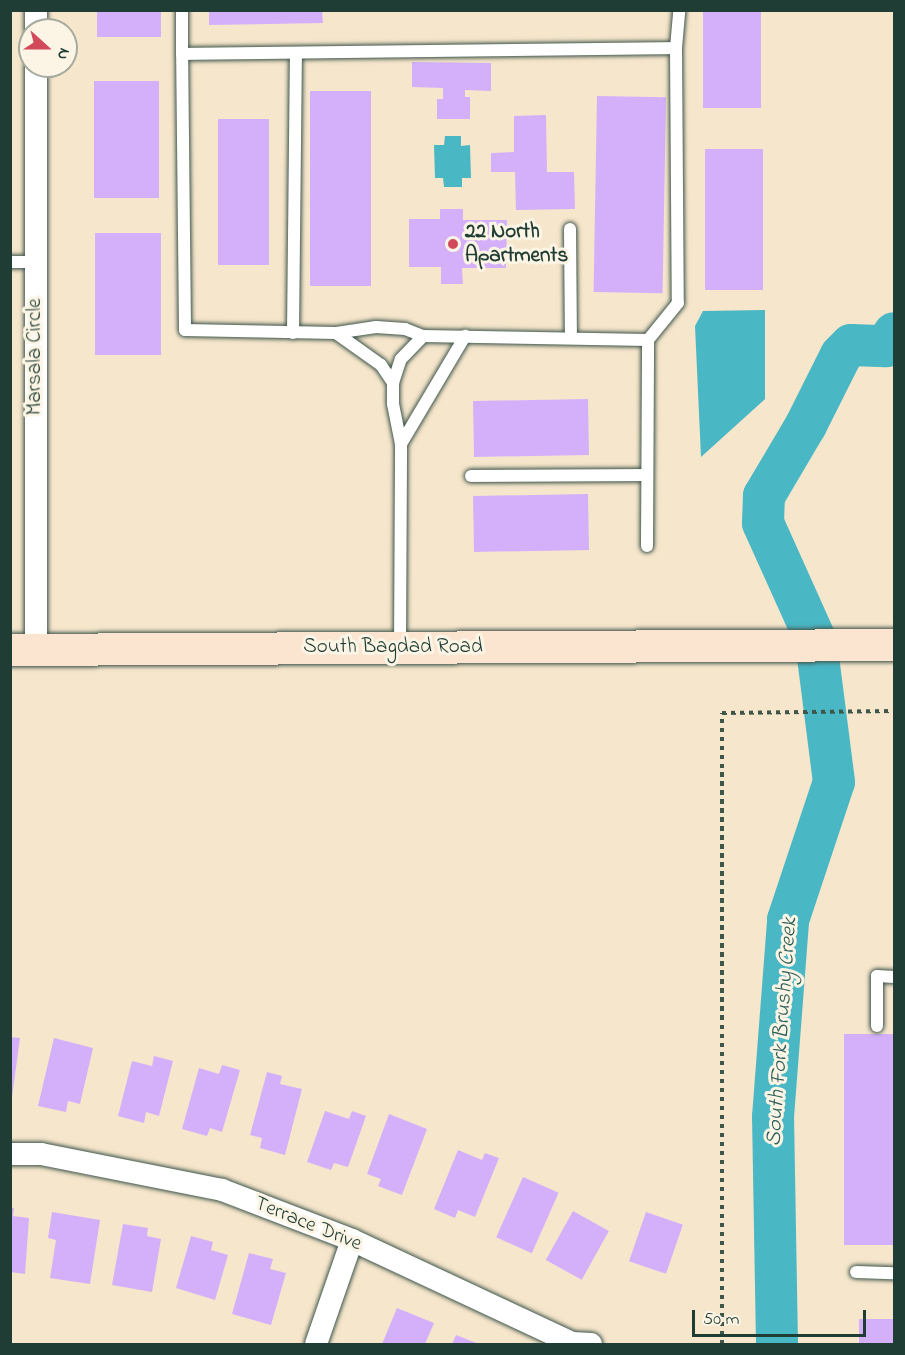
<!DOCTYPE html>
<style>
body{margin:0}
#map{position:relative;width:905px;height:1355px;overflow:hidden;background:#f6e6cc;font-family:"Indie Flower",sans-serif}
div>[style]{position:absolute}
.water>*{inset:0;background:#4ab7c4}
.river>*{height:42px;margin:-21px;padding:0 21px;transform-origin:21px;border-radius:21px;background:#4ab7c4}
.building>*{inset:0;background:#d4b0fa;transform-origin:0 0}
.path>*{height:4px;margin-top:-2px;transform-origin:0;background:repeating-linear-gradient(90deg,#3f564b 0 4.5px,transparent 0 9px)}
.roads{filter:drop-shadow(0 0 2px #3f564b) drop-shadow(0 0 2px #3f564b)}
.lane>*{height:12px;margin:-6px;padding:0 6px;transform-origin:6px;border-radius:6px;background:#fff}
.street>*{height:22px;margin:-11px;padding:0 11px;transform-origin:11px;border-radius:11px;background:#fff}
.secondary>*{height:32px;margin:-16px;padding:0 16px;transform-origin:16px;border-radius:16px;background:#fce5d0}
.dots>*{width:16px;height:16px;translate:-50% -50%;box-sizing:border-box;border:3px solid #fcf5e5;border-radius:50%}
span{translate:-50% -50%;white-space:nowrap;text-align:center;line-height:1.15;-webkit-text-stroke:6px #fcf5e5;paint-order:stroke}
.poi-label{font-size:21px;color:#1f3d34;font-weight:700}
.left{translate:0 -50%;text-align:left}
.street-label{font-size:21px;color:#1f3d34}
.water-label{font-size:22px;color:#2a5c58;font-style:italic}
.frame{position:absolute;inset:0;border:12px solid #1f3d34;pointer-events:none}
.north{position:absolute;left:18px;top:18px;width:60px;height:60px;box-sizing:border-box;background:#fcf5e5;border:2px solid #a4ab9e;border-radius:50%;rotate:111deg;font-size:16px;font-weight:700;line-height:24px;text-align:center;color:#1f3d34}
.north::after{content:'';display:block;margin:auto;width:21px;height:27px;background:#d1495b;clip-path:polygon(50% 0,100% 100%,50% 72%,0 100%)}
.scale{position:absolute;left:692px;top:1310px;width:174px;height:27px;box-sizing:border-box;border:3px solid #1f3d34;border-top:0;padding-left:8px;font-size:18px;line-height:21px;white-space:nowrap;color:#1f3d34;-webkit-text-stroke:4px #fcf5e5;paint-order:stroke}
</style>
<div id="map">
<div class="water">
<i style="clip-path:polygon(445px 136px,461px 136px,461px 146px,470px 145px,471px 178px,462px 178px,462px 187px,444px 187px,443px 178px,435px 178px,434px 145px,444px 145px)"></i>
<i style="clip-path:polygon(765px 310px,765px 399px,701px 457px,695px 326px,703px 311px)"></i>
</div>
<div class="river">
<i style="left:777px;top:1344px;width:227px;rotate:-91deg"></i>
<i style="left:773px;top:1117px;width:198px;rotate:-85.6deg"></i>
<i style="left:788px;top:920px;width:145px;rotate:-71.6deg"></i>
<i style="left:834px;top:782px;width:142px;rotate:-97.3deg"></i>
<i style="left:816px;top:641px;width:129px;rotate:-114.2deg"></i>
<i style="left:763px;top:523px;width:27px;rotate:-88deg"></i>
<i style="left:764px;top:496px;width:82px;rotate:-59.4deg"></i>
<i style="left:806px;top:425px;width:78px;rotate:-63.4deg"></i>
<i style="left:841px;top:355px;width:14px;rotate:-45deg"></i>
<i style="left:851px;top:345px;width:35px;rotate:2deg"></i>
<i style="left:886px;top:346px;width:15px;rotate:-58deg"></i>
</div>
<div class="building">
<i style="left:97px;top:10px;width:64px;height:27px"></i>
<i style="clip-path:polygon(209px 10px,322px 10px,323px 23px,209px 25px)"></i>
<i style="left:703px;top:10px;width:58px;height:98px"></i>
<i style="clip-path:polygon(412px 62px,491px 63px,491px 91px,465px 90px,465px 97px,470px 97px,470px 119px,437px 119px,437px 99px,443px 99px,443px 88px,412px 87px)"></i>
<i style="left:159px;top:81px;width:117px;height:65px;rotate:90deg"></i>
<i style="left:310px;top:91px;width:61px;height:195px"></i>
<i style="left:597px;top:96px;width:69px;height:196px;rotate:1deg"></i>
<i style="clip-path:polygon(546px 115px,547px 172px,574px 172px,575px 209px,516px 210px,515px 172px,491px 172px,491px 153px,514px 152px,514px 116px)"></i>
<i style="left:218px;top:119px;width:51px;height:146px"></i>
<i style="left:705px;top:149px;width:58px;height:141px"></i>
<i style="clip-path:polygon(440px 209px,463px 209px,463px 220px,507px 220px,506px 268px,462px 268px,463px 284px,441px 284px,441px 267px,409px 267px,409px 219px,440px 219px)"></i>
<i style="left:95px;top:233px;width:66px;height:122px"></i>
<i style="left:588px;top:399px;width:56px;height:115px;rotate:89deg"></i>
<i style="left:588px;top:494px;width:56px;height:115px;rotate:89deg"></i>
<i style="left:844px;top:1034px;width:50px;height:211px"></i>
<i style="clip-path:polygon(10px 1037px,20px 1038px,12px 1097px,10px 1097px)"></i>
<i style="clip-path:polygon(54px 1038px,93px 1048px,80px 1104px,68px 1101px,66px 1112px,38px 1106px)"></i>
<i style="clip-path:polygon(154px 1056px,173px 1061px,159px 1116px,146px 1112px,144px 1123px,118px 1116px,132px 1061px,152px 1066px)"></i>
<i style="clip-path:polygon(222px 1065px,240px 1070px,222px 1132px,210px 1128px,207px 1136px,182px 1129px,199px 1068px,219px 1074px)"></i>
<i style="clip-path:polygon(267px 1072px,282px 1076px,280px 1084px,302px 1089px,285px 1155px,260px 1148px,262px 1138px,250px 1135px)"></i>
<i style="clip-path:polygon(325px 1111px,349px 1119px,352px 1111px,366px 1116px,348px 1167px,334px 1163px,331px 1170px,307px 1162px)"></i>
<i style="clip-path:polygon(389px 1114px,427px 1129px,402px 1195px,378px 1186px,381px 1179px,367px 1174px)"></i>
<i style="clip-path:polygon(458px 1150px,482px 1160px,485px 1153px,499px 1158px,475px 1217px,458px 1210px,455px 1218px,434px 1209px)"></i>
<i style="left:523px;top:1177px;width:39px;height:66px;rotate:24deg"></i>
<i style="clip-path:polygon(10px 1208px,14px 1208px,13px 1216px,29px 1218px,25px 1274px,10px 1272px)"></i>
<i style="left:573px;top:1211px;width:41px;height:56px;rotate:29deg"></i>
<i style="clip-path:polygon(52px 1212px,100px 1220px,90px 1284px,50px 1278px,56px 1240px,48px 1238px)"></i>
<i style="left:646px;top:1212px;width:39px;height:52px;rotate:19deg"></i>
<i style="clip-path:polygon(123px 1224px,148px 1228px,147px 1236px,161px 1239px,152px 1292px,112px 1285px)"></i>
<i style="clip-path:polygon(191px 1236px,213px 1242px,211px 1250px,228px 1255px,215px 1300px,176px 1288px)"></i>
<i style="clip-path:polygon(249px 1253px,273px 1259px,270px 1269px,286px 1273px,271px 1325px,232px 1314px)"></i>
<i style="clip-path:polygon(397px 1308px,434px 1323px,425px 1344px,382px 1344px)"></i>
<i style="left:859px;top:1319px;width:35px;height:25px"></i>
<i style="clip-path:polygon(456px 1335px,479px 1344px,452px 1344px)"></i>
</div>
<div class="path">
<i style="left:722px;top:1344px;width:631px;rotate:-90deg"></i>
<i style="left:722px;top:713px;width:172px;rotate:-0.7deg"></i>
</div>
<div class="roads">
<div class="lane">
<i style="left:676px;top:48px;width:255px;rotate:89.6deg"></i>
<i style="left:678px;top:303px;width:48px;rotate:129deg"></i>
<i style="left:648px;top:340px;width:225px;rotate:-179deg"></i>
<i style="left:423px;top:336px;width:19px;rotate:-159deg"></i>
<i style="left:405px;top:329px;width:29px;rotate:-176deg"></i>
<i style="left:376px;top:327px;width:40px;rotate:171.5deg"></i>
<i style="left:336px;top:333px;width:151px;rotate:-178.9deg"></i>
<i style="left:185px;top:330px;width:276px;rotate:-90.6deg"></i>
<i style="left:182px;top:54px;width:494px;rotate:-0.7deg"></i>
<i style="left:676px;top:48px;width:38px;rotate:-85deg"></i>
<i style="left:182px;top:54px;width:44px;rotate:-90deg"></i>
<i style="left:570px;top:229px;width:109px;rotate:89.5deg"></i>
<i style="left:10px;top:262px;width:26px"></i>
<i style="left:293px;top:333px;width:280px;rotate:-89.4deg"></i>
<i style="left:336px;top:333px;width:55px;rotate:35.4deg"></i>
<i style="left:381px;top:365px;width:22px;rotate:56deg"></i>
<i style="left:401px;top:444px;width:126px;rotate:-59.3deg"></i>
<i style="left:471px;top:476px;width:176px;rotate:-0.3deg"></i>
<i style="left:647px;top:546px;width:206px;rotate:-89.7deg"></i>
<i style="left:400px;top:647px;width:203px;rotate:-89.7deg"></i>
<i style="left:401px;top:444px;width:41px;rotate:-101.3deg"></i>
<i style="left:393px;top:404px;width:21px;rotate:-90deg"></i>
<i style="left:393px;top:383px;width:25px;rotate:-72deg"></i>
<i style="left:401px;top:359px;width:32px;rotate:-46deg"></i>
<i style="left:877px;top:1026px;width:50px;rotate:-90deg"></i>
<i style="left:877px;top:976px;width:17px;rotate:3deg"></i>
<i style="left:856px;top:1272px;width:38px;rotate:2deg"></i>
</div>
<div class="street">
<i style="left:36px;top:30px;width:20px;rotate:-90deg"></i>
<i style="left:36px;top:66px;width:583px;rotate:90deg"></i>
<i style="left:10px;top:1154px;width:31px"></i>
<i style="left:41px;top:1154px;width:185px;rotate:11.2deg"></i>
<i style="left:222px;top:1190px;width:139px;rotate:21deg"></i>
<i style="left:352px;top:1240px;width:243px;rotate:25.1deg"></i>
<i style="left:572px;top:1343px;width:19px;rotate:3deg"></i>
<i style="left:316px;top:1344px;width:110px;rotate:-70.9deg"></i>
</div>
<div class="secondary">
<i style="left:10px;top:650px;width:884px;rotate:-0.32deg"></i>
</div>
</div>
<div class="dots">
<i style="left:453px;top:244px;background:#d1495b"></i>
</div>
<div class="poi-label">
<span class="left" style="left:465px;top:244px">22 North<br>Apartments</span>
</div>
<div class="street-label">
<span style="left:35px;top:357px;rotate:-90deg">Marsala Circle</span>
<span style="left:393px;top:647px">South Bagdad Road</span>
<span style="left:308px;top:1224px;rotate:22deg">Terrace Drive</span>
</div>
<div class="water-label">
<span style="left:783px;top:1032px;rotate:-86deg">South Fork Brushy Creek</span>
</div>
<div class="frame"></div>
<div class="north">N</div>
<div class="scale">50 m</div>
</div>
